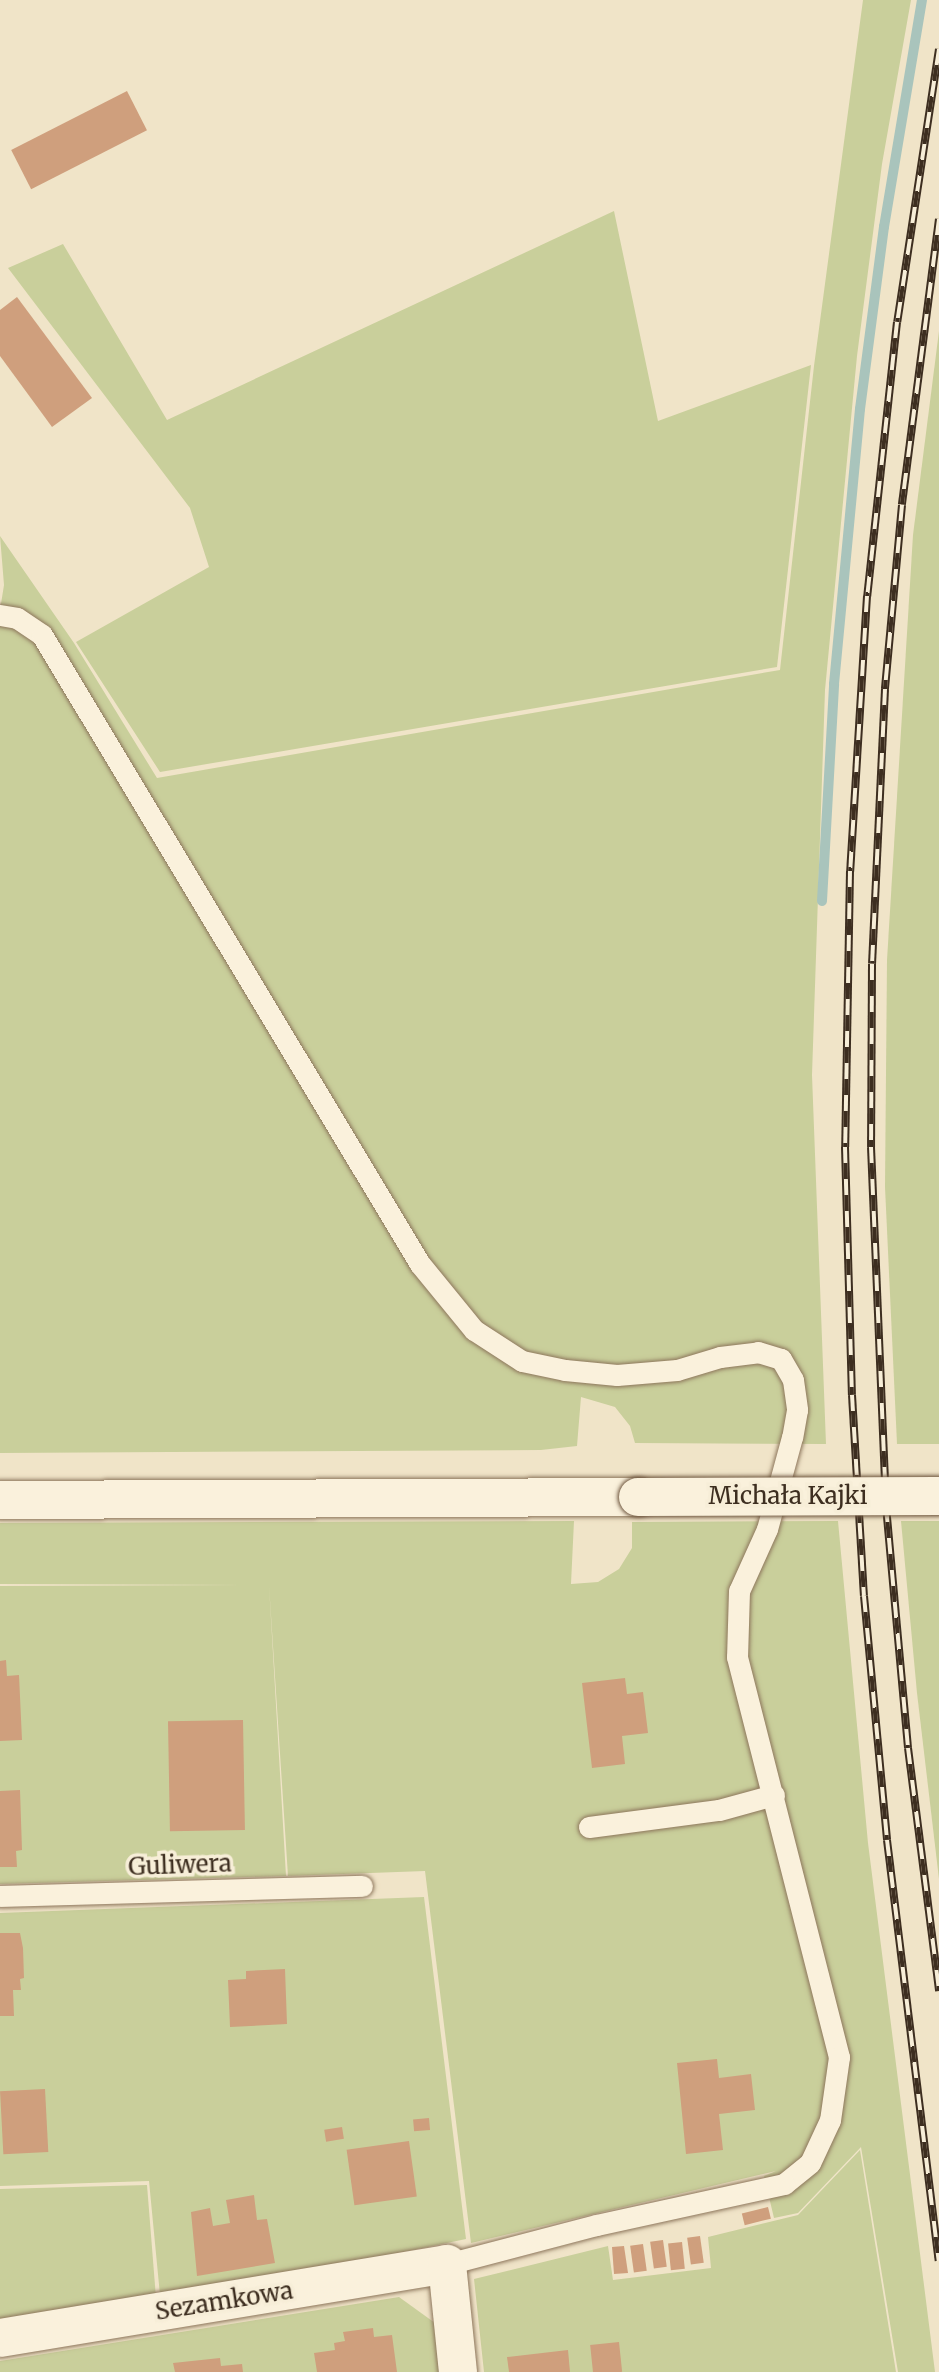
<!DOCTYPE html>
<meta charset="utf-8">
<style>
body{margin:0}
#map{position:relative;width:939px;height:2372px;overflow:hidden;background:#f0e4c8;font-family:Merriweather,serif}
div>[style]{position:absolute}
.green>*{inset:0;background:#c9cf9b}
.stream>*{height:10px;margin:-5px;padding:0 5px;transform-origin:5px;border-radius:5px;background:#a9c4bc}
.building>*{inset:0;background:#cf9f7d;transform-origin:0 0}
.roads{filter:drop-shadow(0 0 2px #8d765c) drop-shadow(0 0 2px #8d765c)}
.lane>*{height:21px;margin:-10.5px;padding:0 10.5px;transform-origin:10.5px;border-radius:10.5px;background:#faf1dc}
.street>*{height:38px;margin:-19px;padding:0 19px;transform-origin:19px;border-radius:19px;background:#faf1dc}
.secondary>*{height:38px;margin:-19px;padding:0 19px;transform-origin:19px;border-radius:19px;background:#faf1dc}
.rail>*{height:8px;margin-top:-4px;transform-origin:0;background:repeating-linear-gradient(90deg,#f7eed8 0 16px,#3d2e20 0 32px);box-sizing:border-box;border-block:2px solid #3d2e20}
.bridges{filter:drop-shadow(0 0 2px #6f573f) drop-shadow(0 0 2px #6f573f)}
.secondary-bridge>*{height:38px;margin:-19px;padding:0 19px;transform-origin:19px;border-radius:19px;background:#faf1dc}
span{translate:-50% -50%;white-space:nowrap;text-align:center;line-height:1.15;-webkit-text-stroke:7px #f7eed8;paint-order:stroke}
.street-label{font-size:24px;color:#3d2e20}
</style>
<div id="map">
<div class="green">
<i style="clip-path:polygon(863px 0,911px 0,882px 164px,857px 356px,825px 690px,812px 1075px,826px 1444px,635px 1443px,630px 1426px,615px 1407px,581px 1397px,577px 1446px,541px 1450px,0 1453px,0 610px,4px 585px,0 536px,74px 643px,157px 778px,780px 670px,814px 366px)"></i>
<i style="clip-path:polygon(614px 211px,658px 421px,811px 365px,777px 667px,160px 772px,76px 642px,209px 567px,190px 508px,8px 268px,63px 244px,167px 420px)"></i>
<i style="clip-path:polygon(939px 331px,939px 1444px,897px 1444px,885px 1187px,887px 960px,913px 535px)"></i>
<i style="clip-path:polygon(574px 1521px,571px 1584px,598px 1582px,619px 1569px,632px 1548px,632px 1522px,838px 1521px,868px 1843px,935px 2372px,898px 2372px,861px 2147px,798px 2213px,774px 2218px,764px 2176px,776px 2171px,471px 2243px,425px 1871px,288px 1876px,269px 1585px,286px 1876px,0 1884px,0 1586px,244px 1585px,0 1584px,0 1523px)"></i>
<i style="clip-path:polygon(901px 1521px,939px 1521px,939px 1879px,917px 1693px)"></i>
<i style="clip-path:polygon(424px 1897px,466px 2239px,341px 2265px,160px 2295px,149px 2181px,0 2186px,0 1913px)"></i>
<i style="clip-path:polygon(860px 2150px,896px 2372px,484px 2372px,474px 2279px,608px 2246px,613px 2280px,711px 2268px,708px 2237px,798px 2215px)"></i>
<i style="clip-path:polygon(147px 2185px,156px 2298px,0 2321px,0 2189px)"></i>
<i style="clip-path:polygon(399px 2297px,435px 2323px,440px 2372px,0 2372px,0 2361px)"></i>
</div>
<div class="stream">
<i style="left:822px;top:901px;width:217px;rotate:-86.8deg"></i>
<i style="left:834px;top:684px;width:276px;rotate:-84.6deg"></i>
<i style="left:860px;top:409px;width:184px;rotate:-82.5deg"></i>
<i style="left:884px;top:227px;width:230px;rotate:-80.5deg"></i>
</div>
<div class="building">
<i style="left:127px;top:91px;width:44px;height:130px;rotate:63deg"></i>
<i style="clip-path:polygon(17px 297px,92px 398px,52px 427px,0 356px,0 310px)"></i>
<i style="clip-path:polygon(6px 1660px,7px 1676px,19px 1675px,22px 1740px,0 1741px,0 1661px)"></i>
<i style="clip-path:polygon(625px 1678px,627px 1694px,643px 1692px,648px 1733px,622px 1736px,625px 1764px,592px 1768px,582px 1683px)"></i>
<i style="left:243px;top:1720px;width:110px;height:75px;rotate:89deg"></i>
<i style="clip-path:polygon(20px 1790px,22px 1850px,16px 1851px,17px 1867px,0 1867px,0 1791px)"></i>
<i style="clip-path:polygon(0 1933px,20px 1933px,23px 1948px,24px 1978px,20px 1979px,21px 1990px,13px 1990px,14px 2016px,0 2016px)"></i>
<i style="clip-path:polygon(285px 1969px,287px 2024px,230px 2027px,228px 1980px,246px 1979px,246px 1971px)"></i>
<i style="clip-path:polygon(717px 2059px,719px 2078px,751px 2074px,755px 2110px,719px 2114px,723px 2150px,686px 2154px,677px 2063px)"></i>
<i style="left:45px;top:2089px;width:63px;height:45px;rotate:87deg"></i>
<i style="left:429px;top:2118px;width:12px;height:16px;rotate:85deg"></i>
<i style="left:342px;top:2127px;width:12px;height:18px;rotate:81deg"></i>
<i style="left:409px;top:2141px;width:56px;height:63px;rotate:82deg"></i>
<i style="clip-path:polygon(254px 2195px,257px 2220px,267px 2219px,275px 2263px,197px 2276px,191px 2212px,210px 2208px,213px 2226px,230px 2223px,226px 2200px)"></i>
<i style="left:768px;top:2207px;width:12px;height:27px;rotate:76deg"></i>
<i style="left:700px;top:2236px;width:27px;height:13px;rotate:82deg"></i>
<i style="left:663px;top:2240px;width:27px;height:13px;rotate:82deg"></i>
<i style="left:682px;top:2242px;width:27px;height:14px;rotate:84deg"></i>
<i style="left:643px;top:2244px;width:27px;height:13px;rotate:82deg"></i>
<i style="clip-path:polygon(624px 2246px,628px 2273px,614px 2274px,612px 2247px)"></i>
<i style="clip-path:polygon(373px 2328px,374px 2337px,392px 2335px,397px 2372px,317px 2372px,314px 2353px,335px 2350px,334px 2343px,345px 2341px,343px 2332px)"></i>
<i style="left:619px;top:2342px;width:30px;height:29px;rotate:84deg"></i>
<i style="clip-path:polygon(568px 2350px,570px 2372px,509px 2372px,507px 2357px)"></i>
<i style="clip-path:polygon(220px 2358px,221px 2366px,242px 2364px,243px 2372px,175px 2372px,173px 2363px)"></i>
</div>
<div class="roads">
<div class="lane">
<i style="left:0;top:615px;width:17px;rotate:10deg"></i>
<i style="left:17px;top:618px;width:30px;rotate:34deg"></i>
<i style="left:42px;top:635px;width:734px;rotate:59deg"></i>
<i style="left:420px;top:1264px;width:85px;rotate:50.7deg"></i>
<i style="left:474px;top:1330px;width:57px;rotate:32.9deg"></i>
<i style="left:522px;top:1361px;width:44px;rotate:11.8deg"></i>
<i style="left:565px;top:1370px;width:52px;rotate:5.5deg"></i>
<i style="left:617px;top:1375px;width:60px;rotate:-4.8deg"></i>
<i style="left:677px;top:1370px;width:45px;rotate:-16.8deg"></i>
<i style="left:720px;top:1357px;width:38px;rotate:-7deg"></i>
<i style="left:758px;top:1352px;width:24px;rotate:17deg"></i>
<i style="left:781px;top:1359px;width:24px;rotate:60deg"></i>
<i style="left:793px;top:1380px;width:30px;rotate:82deg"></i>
<i style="left:797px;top:1410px;width:27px;rotate:100deg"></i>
<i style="left:792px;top:1437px;width:95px;rotate:105.2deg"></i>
<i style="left:767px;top:1529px;width:68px;rotate:114.3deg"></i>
<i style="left:739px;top:1591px;width:66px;rotate:91.7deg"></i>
<i style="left:737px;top:1657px;width:413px;rotate:75.7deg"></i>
<i style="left:839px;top:2057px;width:64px;rotate:98.1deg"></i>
<i style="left:830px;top:2120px;width:47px;rotate:114.9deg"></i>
<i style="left:810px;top:2163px;width:33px;rotate:141deg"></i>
<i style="left:784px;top:2184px;width:192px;rotate:167.7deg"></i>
<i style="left:596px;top:2225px;width:154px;rotate:165.3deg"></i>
<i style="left:589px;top:1827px;width:131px;rotate:-7.5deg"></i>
<i style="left:719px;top:1810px;width:57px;rotate:-15.3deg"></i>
<i style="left:0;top:1896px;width:362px;rotate:-1.6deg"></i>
</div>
<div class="street">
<i style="left:0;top:2338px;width:453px;rotate:-9.4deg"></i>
<i style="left:447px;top:2264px;width:109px;rotate:84.2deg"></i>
</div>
<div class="secondary">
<i style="left:0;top:1500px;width:638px;rotate:-0.27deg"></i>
</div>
</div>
<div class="rail">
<i style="left:939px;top:49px;width:276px;rotate:98.7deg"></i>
<i style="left:897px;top:322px;width:276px;rotate:96.2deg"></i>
<i style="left:867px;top:596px;width:276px;rotate:93.5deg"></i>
<i style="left:850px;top:871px;width:276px;rotate:91deg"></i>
<i style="left:845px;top:1147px;width:248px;rotate:88.4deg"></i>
<i style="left:852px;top:1395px;width:201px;rotate:86.6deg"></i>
<i style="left:864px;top:1596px;width:245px;rotate:84.6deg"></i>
<i style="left:887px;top:1840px;width:424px;rotate:83deg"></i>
<i style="left:939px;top:219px;width:288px;rotate:97.4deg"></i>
<i style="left:902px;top:505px;width:185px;rotate:95.3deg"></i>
<i style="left:885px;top:689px;width:275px;rotate:92.7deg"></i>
<i style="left:872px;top:964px;width:183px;rotate:90.3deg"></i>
<i style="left:871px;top:1147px;width:359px;rotate:87.6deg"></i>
<i style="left:886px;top:1506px;width:243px;rotate:84.8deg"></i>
<i style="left:908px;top:1748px;width:245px;rotate:82.7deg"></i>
</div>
<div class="bridges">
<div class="secondary-bridge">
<i style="left:638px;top:1497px;width:301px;rotate:-0.2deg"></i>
</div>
</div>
<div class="street-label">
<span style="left:788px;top:1496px">Michała Kajki</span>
<span style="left:180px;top:1865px;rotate:-2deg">Guliwera</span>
<span style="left:224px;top:2301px;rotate:-9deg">Sezamkowa</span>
</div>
</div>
